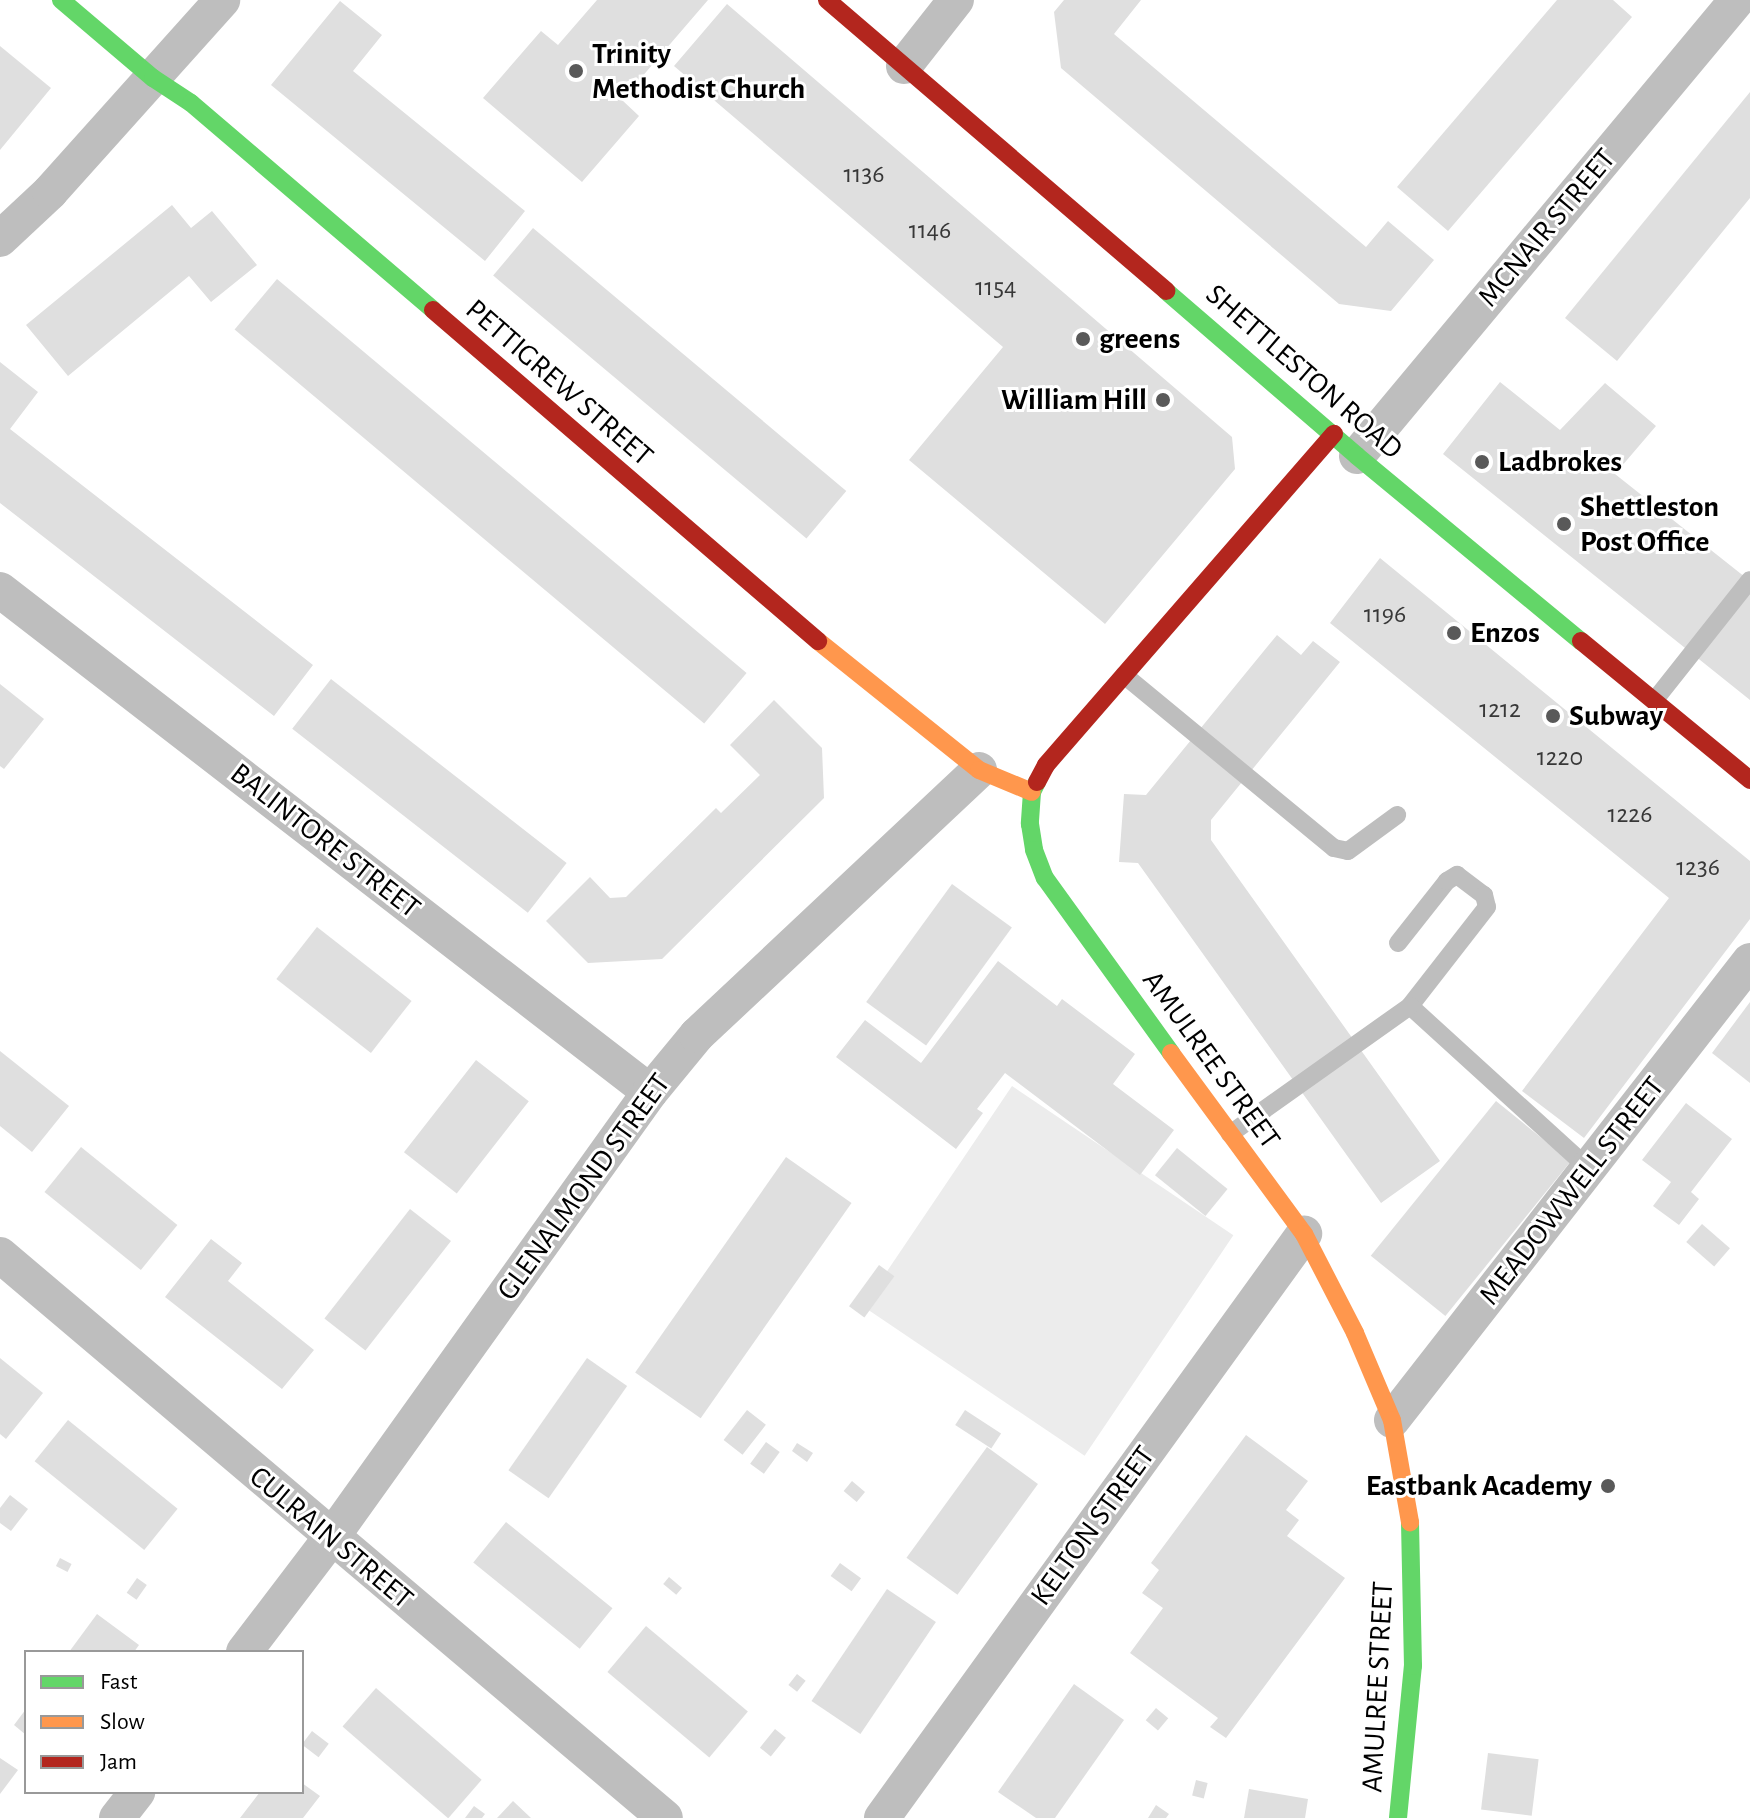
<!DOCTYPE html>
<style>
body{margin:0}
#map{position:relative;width:1750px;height:1818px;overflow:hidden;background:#fff;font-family:"Alegreya Sans",sans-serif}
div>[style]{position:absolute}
.green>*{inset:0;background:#ececec;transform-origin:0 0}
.building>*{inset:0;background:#dfdfdf;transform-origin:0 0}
.lane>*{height:18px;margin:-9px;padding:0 9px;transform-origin:9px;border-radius:9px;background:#bebebe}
.street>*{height:36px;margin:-18px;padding:0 18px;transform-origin:18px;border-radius:18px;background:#bebebe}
.fast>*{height:18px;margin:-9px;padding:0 9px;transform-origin:9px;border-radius:9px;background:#63d668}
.slow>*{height:18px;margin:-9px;padding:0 9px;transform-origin:9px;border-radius:9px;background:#ff974d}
.jam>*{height:18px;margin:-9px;padding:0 9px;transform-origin:9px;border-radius:9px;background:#b3261e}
.dots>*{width:22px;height:22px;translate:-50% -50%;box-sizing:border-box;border:4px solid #fff;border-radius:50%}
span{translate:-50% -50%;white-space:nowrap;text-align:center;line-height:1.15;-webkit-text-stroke:6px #fff;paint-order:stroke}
.number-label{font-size:26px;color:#383838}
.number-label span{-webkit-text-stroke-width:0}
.poi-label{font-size:30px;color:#000;font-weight:700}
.left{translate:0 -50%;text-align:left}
.right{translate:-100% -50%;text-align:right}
.street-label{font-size:30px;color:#000}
.legend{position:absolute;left:24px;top:1650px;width:280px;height:144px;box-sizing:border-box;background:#fff;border:2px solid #999;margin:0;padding:10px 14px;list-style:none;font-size:24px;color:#000}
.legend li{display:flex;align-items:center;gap:16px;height:40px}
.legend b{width:40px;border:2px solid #999}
</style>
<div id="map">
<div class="green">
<i style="left:1012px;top:1086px;width:267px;height:266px;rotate:34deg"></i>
</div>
<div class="building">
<i style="clip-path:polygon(597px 0,708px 0,622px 100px,639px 116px,582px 182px,483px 98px,541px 31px,558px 45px)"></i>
<i style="clip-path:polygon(1064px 0,1141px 0,1114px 34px,1366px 247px,1388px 221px,1434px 260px,1391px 311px,1339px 304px,1061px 68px,1054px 12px)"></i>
<i style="clip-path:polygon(1557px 0,1613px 0,1632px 17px,1448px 231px,1397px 187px)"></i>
<i style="clip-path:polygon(340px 1px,382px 35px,353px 71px,525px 211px,485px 261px,271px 85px)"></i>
<i style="clip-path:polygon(727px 4px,1232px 437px,1235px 469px,1105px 624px,909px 460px,1003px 347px,674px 66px)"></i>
<i style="clip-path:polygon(0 46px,51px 88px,0 150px)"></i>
<i style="clip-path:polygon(1750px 92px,1750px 198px,1617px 361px,1565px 318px)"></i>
<i style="clip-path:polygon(172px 205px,191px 228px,212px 211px,257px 265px,211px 302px,189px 276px,68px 376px,26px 325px)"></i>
<i style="left:533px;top:228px;width:409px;height:62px;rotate:40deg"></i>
<i style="left:277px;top:279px;width:613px;height:66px;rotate:40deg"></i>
<i style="clip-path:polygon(0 362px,38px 392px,10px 429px,313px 665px,274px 716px,0 503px)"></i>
<i style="clip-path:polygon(1500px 382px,1560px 430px,1605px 383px,1656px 426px,1615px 474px,1750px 581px,1750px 700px,1443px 454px)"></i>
<i style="clip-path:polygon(1380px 558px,1750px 861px,1750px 919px,1584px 1138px,1522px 1091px,1669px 898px,1330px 623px)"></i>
<i style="clip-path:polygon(1277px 635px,1301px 655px,1313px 641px,1340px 662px,1211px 820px,1211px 840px,1440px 1161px,1381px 1203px,1138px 863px,1119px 862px,1124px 794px,1146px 795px)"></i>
<i style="left:331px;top:679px;width:299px;height:63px;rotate:38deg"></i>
<i style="clip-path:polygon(0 684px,44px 719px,4px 769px,0 766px)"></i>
<i style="clip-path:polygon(774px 700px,822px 748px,824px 798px,662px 959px,588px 963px,546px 921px,590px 877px,610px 898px,626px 897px,716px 808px,721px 813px,760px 775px,730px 745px)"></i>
<i style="left:952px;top:884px;width:74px;height:146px;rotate:36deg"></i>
<i style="left:317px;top:927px;width:120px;height:66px;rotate:38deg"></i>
<i style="clip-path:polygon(998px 961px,1057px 1006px,1062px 999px,1135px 1054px,1113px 1084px,1174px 1130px,1140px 1175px,1005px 1073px,977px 1109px,983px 1113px,956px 1149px,836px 1057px,865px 1020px,921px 1063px)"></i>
<i style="clip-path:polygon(1750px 1002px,1750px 1083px,1712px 1053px)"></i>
<i style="clip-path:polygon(0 1051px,69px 1106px,32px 1152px,0 1126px)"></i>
<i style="left:476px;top:1060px;width:67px;height:117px;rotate:38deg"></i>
<i style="left:1496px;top:1101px;width:96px;height:199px;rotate:39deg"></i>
<i style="clip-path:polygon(1686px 1103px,1732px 1139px,1691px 1192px,1699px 1199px,1679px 1225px,1653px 1206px,1671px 1182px,1642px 1160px)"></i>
<i style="left:81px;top:1147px;width:124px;height:58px;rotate:39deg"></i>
<i style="left:1177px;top:1148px;width:65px;height:35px;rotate:39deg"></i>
<i style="left:786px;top:1157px;width:80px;height:263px;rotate:35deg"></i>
<i style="left:410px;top:1209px;width:52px;height:139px;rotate:38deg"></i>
<i style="left:1702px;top:1224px;width:37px;height:24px;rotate:41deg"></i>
<i style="clip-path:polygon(211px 1239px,242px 1263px,228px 1281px,314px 1350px,282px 1389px,165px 1297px)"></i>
<i style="left:879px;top:1265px;width:19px;height:51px;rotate:36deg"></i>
<i style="clip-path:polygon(0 1358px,43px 1393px,6px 1439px,0 1434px)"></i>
<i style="left:587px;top:1358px;width:49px;height:137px;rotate:35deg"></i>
<i style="left:747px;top:1410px;width:24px;height:38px;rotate:38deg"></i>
<i style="left:965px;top:1410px;width:43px;height:18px;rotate:33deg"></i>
<i style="left:68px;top:1420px;width:141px;height:53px;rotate:39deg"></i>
<i style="clip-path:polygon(1246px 1435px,1308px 1481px,1286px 1510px,1299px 1520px,1287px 1536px,1345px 1578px,1226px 1738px,1210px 1727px,1218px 1718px,1130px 1653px,1163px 1608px,1142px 1593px,1159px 1570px,1151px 1563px)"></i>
<i style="left:766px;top:1442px;width:17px;height:27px;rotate:36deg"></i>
<i style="clip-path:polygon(797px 1443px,813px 1453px,807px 1462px,792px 1451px)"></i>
<i style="left:987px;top:1447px;width:63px;height:137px;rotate:36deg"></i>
<i style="left:852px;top:1481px;width:17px;height:13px;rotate:40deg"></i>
<i style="clip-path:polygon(10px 1495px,28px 1509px,11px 1531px,0 1523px,0 1508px)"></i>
<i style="left:506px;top:1522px;width:137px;height:52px;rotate:39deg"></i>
<i style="left:60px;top:1558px;width:13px;height:9px;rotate:27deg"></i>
<i style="left:840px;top:1563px;width:26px;height:16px;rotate:36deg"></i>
<i style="left:669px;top:1577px;width:17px;height:9px;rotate:40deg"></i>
<i style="left:137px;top:1578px;width:12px;height:18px;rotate:35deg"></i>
<i style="left:887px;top:1589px;width:59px;height:135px;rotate:34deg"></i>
<i style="clip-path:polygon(97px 1614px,139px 1645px,134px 1652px,69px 1652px)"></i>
<i style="left:646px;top:1626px;width:133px;height:60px;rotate:40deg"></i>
<i style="left:797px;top:1674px;width:11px;height:14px;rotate:38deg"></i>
<i style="clip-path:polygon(1074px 1684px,1124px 1720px,1055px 1818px,1036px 1818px,998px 1792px)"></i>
<i style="left:376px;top:1688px;width:140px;height:51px;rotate:41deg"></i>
<i style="left:1156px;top:1708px;width:16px;height:16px;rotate:40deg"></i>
<i style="clip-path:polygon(26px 1709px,26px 1735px,14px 1725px)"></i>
<i style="left:775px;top:1729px;width:14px;height:24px;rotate:39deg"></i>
<i style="left:312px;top:1731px;width:21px;height:17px;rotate:37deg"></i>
<i style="left:1488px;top:1753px;width:51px;height:57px;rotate:7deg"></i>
<i style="clip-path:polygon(0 1758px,18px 1770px,0 1794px)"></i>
<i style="left:1196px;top:1780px;width:12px;height:16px;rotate:14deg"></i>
<i style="clip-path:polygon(302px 1783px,320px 1796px,303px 1818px,240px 1818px,260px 1792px,302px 1792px)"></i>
<i style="clip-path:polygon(1249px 1789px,1308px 1799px,1305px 1818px,1244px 1818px)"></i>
<i style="clip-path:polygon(513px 1801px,531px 1818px,497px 1818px)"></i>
<i style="clip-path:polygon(1156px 1805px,1169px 1814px,1166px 1818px,1148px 1818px)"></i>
<i style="clip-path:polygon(474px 1806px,485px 1814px,482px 1818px,465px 1818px)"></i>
</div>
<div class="lane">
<i style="left:1124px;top:675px;width:272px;rotate:39.5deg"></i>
<i style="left:1334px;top:848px;width:14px;rotate:12deg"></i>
<i style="left:1348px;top:851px;width:61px;rotate:-36.3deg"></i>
<i style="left:1654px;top:701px;width:154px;rotate:-51.6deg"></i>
<i style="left:1398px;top:943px;width:79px;rotate:-51.7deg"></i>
<i style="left:1447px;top:881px;width:12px;rotate:-31deg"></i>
<i style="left:1457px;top:875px;width:34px;rotate:37deg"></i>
<i style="left:1484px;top:895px;width:12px;rotate:76deg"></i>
<i style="left:1487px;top:907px;width:125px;rotate:127.9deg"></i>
<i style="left:1410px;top:1006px;width:244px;rotate:42.3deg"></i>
<i style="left:1230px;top:1134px;width:221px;rotate:-35.4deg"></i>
</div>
<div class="street">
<i style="left:904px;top:66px;width:84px;rotate:-51.8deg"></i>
<i style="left:0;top:239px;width:69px;rotate:-43.2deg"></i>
<i style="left:50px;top:192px;width:258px;rotate:-48.1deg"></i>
<i style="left:1357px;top:456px;width:594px;rotate:-50.19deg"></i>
<i style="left:0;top:590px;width:821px;rotate:37.68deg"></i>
<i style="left:0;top:1255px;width:871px;rotate:40.25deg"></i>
<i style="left:1392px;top:1420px;width:582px;rotate:-52.05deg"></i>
<i style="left:244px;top:1652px;width:143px;rotate:-52.7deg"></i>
<i style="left:331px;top:1538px;width:548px;rotate:-54.43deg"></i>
<i style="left:650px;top:1092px;width:74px;rotate:-50.5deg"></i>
<i style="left:697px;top:1035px;width:387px;rotate:-43.2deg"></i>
<i style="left:117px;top:1818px;width:33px;rotate:-52deg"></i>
<i style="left:882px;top:1818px;width:721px;rotate:-54.15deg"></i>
</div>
<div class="fast">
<i style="left:61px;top:0;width:121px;rotate:40.3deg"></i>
<i style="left:153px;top:78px;width:45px;rotate:33.3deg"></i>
<i style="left:191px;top:103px;width:318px;rotate:40.5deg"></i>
<i style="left:1166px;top:291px;width:252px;rotate:40.8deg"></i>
<i style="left:1357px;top:456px;width:291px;rotate:39.6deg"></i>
<i style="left:1037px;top:782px;width:11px;rotate:117deg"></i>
<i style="left:1032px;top:792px;width:32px;rotate:94deg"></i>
<i style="left:1030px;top:824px;width:26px;rotate:81deg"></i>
<i style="left:1034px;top:850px;width:30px;rotate:69deg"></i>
<i style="left:1045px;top:878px;width:216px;rotate:54.2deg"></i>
<i style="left:1398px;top:1818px;width:153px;rotate:-84.4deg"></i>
<i style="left:1413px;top:1666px;width:144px;rotate:-91.2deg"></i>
</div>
<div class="slow">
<i style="left:818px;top:641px;width:206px;rotate:38.7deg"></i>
<i style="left:979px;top:770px;width:57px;rotate:22.5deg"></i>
<i style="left:1171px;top:1053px;width:225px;rotate:53.7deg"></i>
<i style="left:1304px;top:1234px;width:111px;rotate:62.7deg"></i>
<i style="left:1355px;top:1333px;width:95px;rotate:67deg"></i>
<i style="left:1392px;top:1420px;width:104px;rotate:80deg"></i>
</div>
<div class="jam">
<i style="left:827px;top:0;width:447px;rotate:40.6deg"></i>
<i style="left:433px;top:310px;width:508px;rotate:40.69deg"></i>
<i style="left:1581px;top:641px;width:219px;rotate:39.4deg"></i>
<i style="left:1037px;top:782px;width:19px;rotate:-62deg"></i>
<i style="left:1046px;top:765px;width:439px;rotate:-49deg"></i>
</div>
<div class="dots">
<i style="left:576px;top:71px;background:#595959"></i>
<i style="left:1083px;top:339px;background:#595959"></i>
<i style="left:1163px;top:400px;background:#595959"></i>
<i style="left:1482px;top:462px;background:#595959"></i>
<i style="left:1564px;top:524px;background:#595959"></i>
<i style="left:1454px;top:633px;background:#595959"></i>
<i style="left:1553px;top:716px;background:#595959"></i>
<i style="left:1608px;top:1486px;background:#595959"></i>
</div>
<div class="number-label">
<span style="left:864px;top:175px">1136</span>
<span style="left:930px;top:231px">1146</span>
<span style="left:996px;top:288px">1154</span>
<span style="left:1385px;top:615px">1196</span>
<span style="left:1500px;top:710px">1212</span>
<span style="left:1560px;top:758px">1220</span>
<span style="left:1630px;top:815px">1226</span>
<span style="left:1698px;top:868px">1236</span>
</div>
<div class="poi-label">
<span class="left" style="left:592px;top:71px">Trinity<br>Methodist Church</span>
<span class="left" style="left:1099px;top:339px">greens</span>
<span class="right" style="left:1147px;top:400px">William Hill</span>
<span class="left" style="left:1498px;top:462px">Ladbrokes</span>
<span class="left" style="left:1580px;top:524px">Shettleston<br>Post Office</span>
<span class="left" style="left:1470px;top:633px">Enzos</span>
<span class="left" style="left:1569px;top:716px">Subway</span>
<span class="right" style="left:1592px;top:1486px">Eastbank Academy</span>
</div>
<div class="street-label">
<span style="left:1547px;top:228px;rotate:-50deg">MCNAIR STREET</span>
<span style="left:1304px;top:372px;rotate:41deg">SHETTLESTON ROAD</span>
<span style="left:559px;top:383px;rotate:41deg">PETTIGREW STREET</span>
<span style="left:325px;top:841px;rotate:38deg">BALINTORE STREET</span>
<span style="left:1211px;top:1060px;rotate:54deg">AMULREE STREET</span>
<span style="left:584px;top:1187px;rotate:-54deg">GLENALMOND STREET</span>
<span style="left:1572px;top:1191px;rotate:-52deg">MEADOWWELL STREET</span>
<span style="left:1093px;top:1526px;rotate:-54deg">KELTON STREET</span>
<span style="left:331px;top:1538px;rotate:40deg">CULRAIN STREET</span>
<span style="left:1378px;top:1687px;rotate:-87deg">AMULREE STREET</span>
</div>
<ul class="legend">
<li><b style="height:10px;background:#63d668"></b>Fast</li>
<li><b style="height:10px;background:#ff974d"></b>Slow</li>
<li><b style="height:10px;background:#b3261e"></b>Jam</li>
</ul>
</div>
